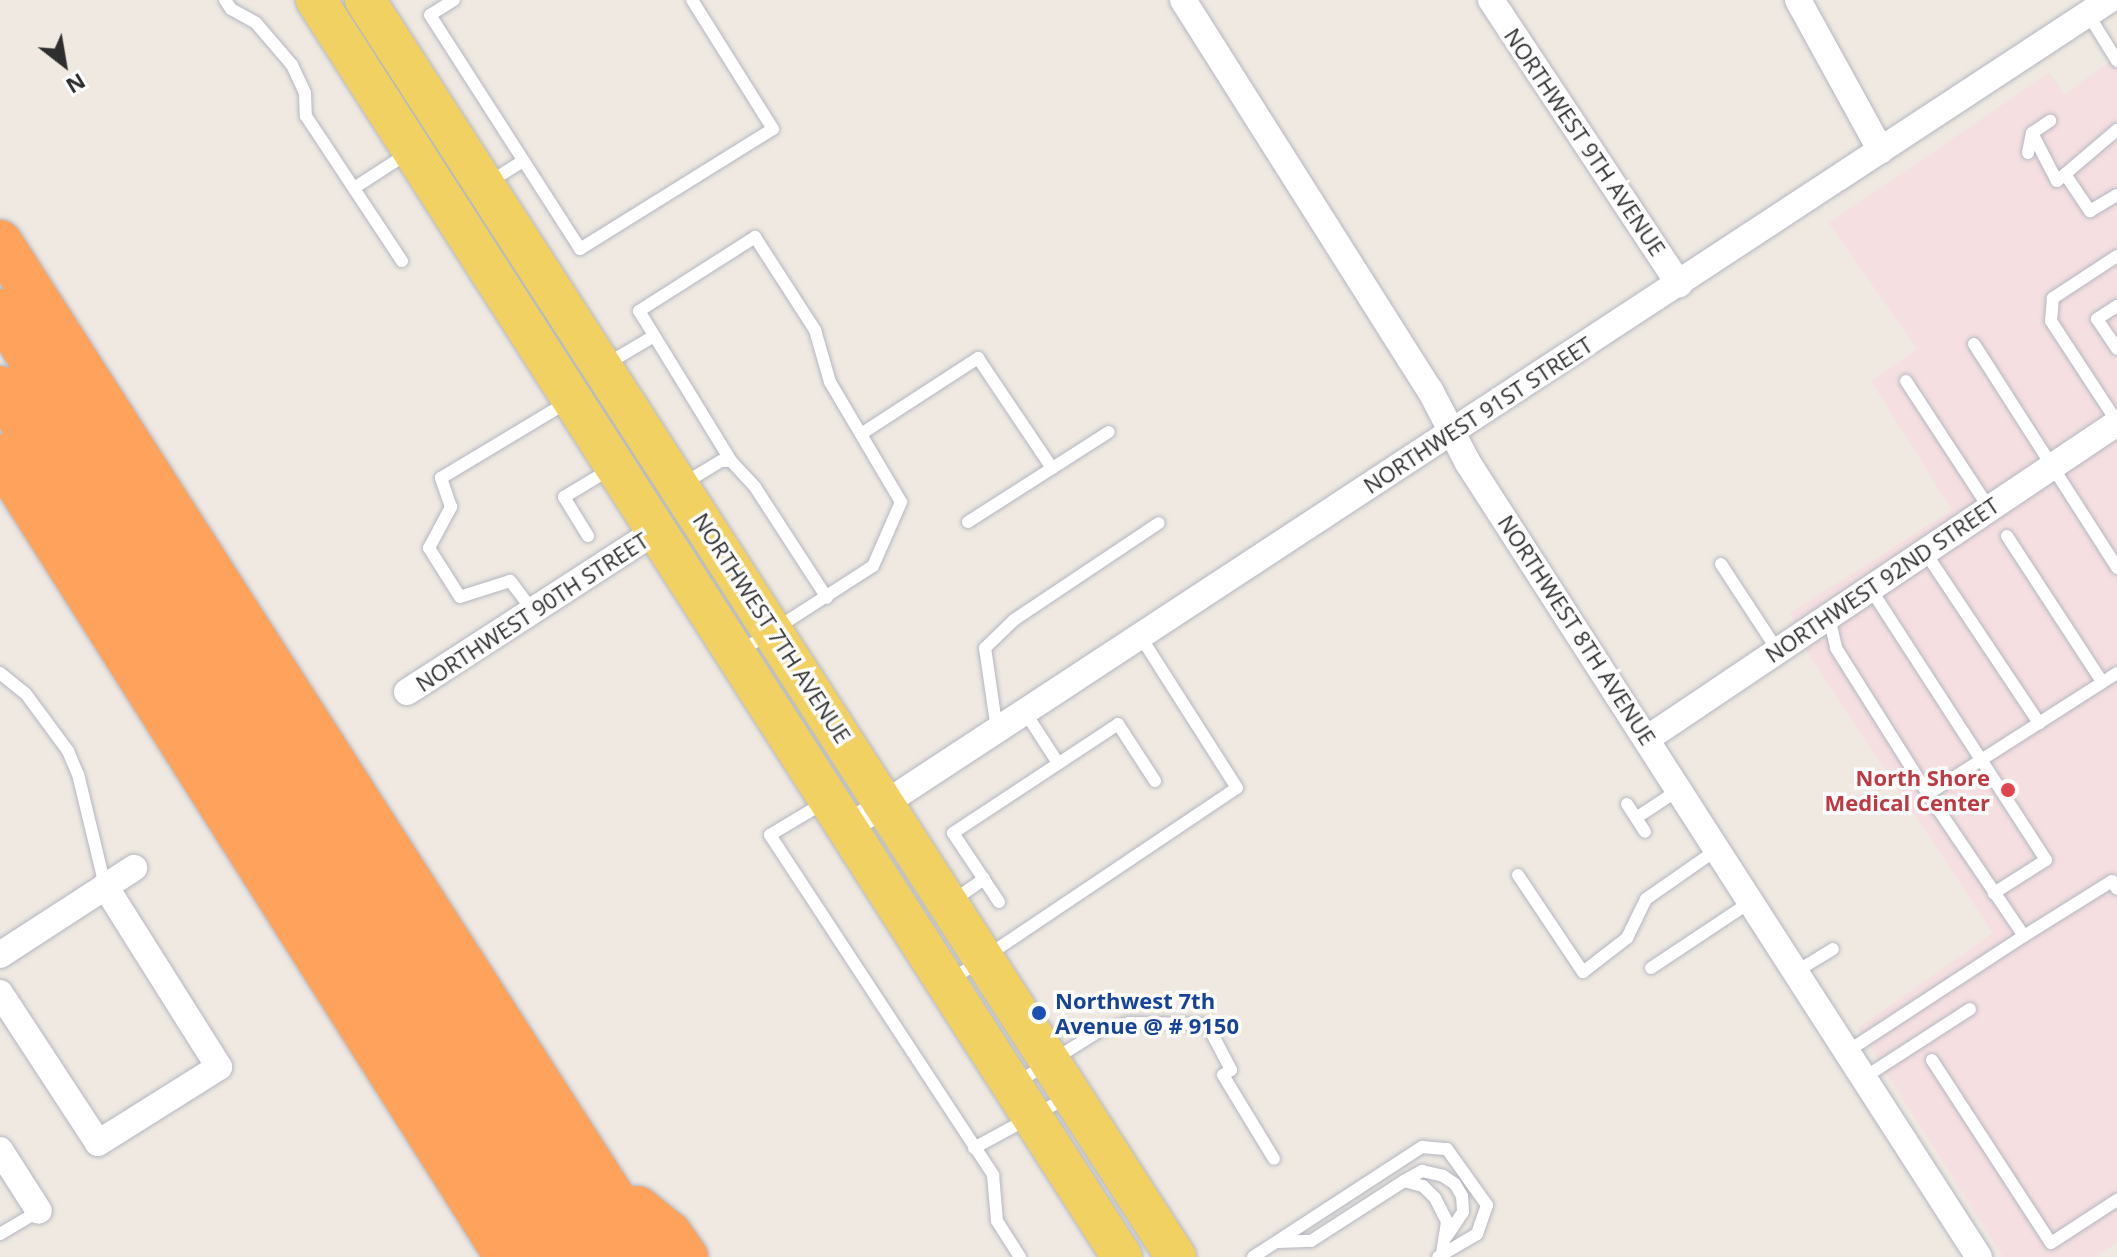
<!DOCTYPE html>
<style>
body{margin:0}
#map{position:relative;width:2117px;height:1257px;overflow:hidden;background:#efe9e1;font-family:"Open Sans",sans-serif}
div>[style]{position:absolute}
.medical>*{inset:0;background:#f5dfe0}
.roads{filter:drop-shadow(0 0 2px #b4b7c1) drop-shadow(0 0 2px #b4b7c1)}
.lane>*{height:12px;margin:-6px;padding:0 6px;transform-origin:6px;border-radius:6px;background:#fff}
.street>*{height:26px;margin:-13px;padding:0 13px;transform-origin:13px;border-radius:13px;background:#fff}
.primary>*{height:40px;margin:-20px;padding:0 20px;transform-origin:20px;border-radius:20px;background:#f2d163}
.highway>*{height:44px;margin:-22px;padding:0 22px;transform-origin:22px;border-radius:22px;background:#ffa35c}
.dots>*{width:22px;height:22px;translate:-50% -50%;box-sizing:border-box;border:4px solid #fff;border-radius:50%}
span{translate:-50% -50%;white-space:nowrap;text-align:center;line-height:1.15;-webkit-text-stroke:7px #fff;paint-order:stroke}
.street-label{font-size:22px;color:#2e2e2e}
.health-label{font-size:22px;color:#be3a42;font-weight:700}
.right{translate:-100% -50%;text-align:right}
.transit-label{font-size:22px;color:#164399;font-weight:700}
.left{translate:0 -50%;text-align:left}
.north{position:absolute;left:24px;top:24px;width:80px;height:80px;-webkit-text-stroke:6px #fff;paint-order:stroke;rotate:149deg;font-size:22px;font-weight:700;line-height:32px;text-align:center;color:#2e2e2e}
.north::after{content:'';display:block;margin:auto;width:28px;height:36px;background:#2e2e2e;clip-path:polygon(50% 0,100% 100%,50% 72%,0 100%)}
</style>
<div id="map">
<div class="medical">
<i style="clip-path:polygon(2117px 57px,2117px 1243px,2094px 1257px,2003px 1257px,1858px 1028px,1993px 933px,1804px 647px,1790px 613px,1952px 510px,1871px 381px,1917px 349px,1829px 223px,2049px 73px,2065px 94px)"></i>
</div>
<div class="roads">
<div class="lane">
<i style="left:225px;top:0;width:11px;rotate:56deg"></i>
<i style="left:231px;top:9px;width:29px;rotate:29deg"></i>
<i style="left:256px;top:23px;width:55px;rotate:49.4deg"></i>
<i style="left:292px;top:65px;width:31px;rotate:65deg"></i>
<i style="left:305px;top:93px;width:23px;rotate:88deg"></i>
<i style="left:306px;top:116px;width:174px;rotate:56.5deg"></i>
<i style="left:454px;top:0;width:28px;rotate:148deg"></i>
<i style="left:430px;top:15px;width:278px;rotate:57.3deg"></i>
<i style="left:580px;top:249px;width:227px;rotate:-31.9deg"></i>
<i style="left:773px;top:129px;width:152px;rotate:-122.1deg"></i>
<i style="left:2088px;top:14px;width:55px;rotate:58.3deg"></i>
<i style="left:2032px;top:133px;width:54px;rotate:62.5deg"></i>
<i style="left:2057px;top:181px;width:79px;rotate:-40.4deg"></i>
<i style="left:2028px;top:153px;width:20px;rotate:-79deg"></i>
<i style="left:2032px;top:133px;width:22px;rotate:-34deg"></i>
<i style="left:2065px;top:174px;width:45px;rotate:56deg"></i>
<i style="left:2090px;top:211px;width:31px;rotate:-31deg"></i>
<i style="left:488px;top:183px;width:41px;rotate:-32.2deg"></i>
<i style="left:354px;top:188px;width:64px;rotate:-32.9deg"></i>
<i style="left:2117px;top:256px;width:77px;rotate:146.7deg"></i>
<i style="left:2053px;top:298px;width:23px;rotate:95deg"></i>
<i style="left:2051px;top:321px;width:121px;rotate:56.8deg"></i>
<i style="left:2117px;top:306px;width:24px;rotate:147deg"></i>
<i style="left:2097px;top:319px;width:36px;rotate:56deg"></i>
<i style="left:1974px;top:344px;width:266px;rotate:57.4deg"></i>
<i style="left:605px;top:365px;width:57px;rotate:-30.6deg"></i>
<i style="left:1906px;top:381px;width:152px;rotate:56.8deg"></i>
<i style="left:861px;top:434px;width:140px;rotate:-33deg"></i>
<i style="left:978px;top:358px;width:133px;rotate:56.1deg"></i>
<i style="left:731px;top:461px;width:176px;rotate:-121.5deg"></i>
<i style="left:639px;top:311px;width:138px;rotate:-32.5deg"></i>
<i style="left:755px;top:237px;width:111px;rotate:57.2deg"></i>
<i style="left:815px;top:330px;width:54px;rotate:73.9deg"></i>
<i style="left:830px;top:382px;width:139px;rotate:59.4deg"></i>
<i style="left:901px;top:502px;width:70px;rotate:113.6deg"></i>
<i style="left:873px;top:566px;width:157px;rotate:147.2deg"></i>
<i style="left:683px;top:484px;width:44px;rotate:-31.2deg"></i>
<i style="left:721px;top:461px;width:10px"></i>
<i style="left:731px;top:461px;width:35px;rotate:47deg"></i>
<i style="left:755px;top:487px;width:132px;rotate:57deg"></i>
<i style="left:968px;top:522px;width:167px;rotate:-32.6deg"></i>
<i style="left:588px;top:536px;width:46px;rotate:-121.6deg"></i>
<i style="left:564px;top:497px;width:56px;rotate:-31.1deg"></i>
<i style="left:2007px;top:536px;width:174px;rotate:56.9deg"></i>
<i style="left:1925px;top:552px;width:206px;rotate:56.3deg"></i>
<i style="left:1721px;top:564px;width:104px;rotate:56.8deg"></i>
<i style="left:1870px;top:588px;width:324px;rotate:57.1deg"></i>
<i style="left:2046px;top:860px;width:62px;rotate:147.6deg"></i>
<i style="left:533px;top:611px;width:38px;rotate:-127deg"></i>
<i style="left:510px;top:581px;width:52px;rotate:162.3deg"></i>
<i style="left:460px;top:597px;width:58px;rotate:-122.3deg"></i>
<i style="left:429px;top:548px;width:47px;rotate:-61.8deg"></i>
<i style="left:451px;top:507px;width:31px;rotate:-109deg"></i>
<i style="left:441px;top:478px;width:149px;rotate:-31deg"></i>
<i style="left:1829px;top:617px;width:32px;rotate:77deg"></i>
<i style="left:1836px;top:648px;width:173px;rotate:57.8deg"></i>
<i style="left:1928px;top:794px;width:224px;rotate:-32.6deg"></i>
<i style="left:0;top:673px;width:33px;rotate:39deg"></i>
<i style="left:26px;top:694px;width:71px;rotate:53.6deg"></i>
<i style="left:68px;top:751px;width:25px;rotate:67deg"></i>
<i style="left:78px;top:774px;width:115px;rotate:76.4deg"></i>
<i style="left:1025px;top:712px;width:61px;rotate:57.1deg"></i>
<i style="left:997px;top:730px;width:83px;rotate:-98.3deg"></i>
<i style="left:985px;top:648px;width:40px;rotate:-44deg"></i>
<i style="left:1014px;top:620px;width:174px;rotate:-33.8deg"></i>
<i style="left:825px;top:802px;width:64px;rotate:149deg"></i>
<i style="left:770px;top:835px;width:407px;rotate:56.7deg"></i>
<i style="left:993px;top:1175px;width:46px;rotate:85deg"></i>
<i style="left:997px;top:1221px;width:43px;rotate:57.4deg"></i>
<i style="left:1627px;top:804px;width:33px;rotate:57deg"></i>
<i style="left:1636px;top:818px;width:53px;rotate:-33.4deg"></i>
<i style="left:1518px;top:875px;width:117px;rotate:56.2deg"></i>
<i style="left:1583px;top:972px;width:56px;rotate:-37.7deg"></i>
<i style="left:1627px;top:938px;width:43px;rotate:-64deg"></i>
<i style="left:1646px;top:899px;width:89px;rotate:-34.9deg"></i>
<i style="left:954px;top:900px;width:37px;rotate:-35deg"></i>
<i style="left:999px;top:902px;width:83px;rotate:-123.7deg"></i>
<i style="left:953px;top:833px;width:198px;rotate:-33.4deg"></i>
<i style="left:1118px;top:724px;width:68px;rotate:57deg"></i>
<i style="left:2024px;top:936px;width:104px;rotate:-32deg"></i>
<i style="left:2112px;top:881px;width:9px;rotate:58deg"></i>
<i style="left:1651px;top:968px;width:121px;rotate:-33.6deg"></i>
<i style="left:1797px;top:971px;width:42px;rotate:-31.4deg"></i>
<i style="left:951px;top:980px;width:344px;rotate:-33.9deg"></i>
<i style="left:1237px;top:788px;width:180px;rotate:-122.5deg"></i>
<i style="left:1848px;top:1051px;width:210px;rotate:-33.2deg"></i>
<i style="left:2024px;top:936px;width:171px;rotate:-124.1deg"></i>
<i style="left:1932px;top:1060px;width:218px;rotate:57deg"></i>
<i style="left:2051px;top:1243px;width:79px;rotate:-33.1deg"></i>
<i style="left:1865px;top:1077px;width:125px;rotate:-32.9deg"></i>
<i style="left:1018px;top:1082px;width:98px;rotate:-32.1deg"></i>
<i style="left:1101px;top:1030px;width:29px;rotate:-14deg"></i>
<i style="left:1129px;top:1023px;width:78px;rotate:0.7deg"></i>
<i style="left:1207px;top:1024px;width:52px;rotate:62.4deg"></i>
<i style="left:1231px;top:1070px;width:9px;rotate:148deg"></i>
<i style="left:1223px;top:1075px;width:98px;rotate:58.7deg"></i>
<i style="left:974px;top:1148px;width:105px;rotate:-28.5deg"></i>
<i style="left:1404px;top:1181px;width:21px;rotate:-29deg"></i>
<i style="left:1422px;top:1171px;width:22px;rotate:13deg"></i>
<i style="left:1443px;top:1176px;width:14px;rotate:34deg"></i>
<i style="left:1455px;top:1184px;width:14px;rotate:60deg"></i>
<i style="left:1462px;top:1196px;width:16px;rotate:86deg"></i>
<i style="left:1463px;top:1212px;width:29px;rotate:124deg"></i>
<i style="left:0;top:1234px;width:45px;rotate:-30.5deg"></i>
<i style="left:1278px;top:1242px;width:33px;rotate:-2deg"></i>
<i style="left:1311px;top:1241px;width:111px;rotate:-32.8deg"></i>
<i style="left:1404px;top:1181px;width:20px;rotate:15deg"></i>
<i style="left:1423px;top:1186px;width:17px;rotate:45deg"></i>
<i style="left:1435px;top:1198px;width:27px;rotate:63deg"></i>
<i style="left:1447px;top:1222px;width:33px;rotate:99deg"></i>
<i style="left:1253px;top:1257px;width:202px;rotate:-33.1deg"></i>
<i style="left:1422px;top:1147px;width:25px;rotate:5deg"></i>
<i style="left:1447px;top:1149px;width:69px;rotate:54.5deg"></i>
<i style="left:1487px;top:1205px;width:31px;rotate:109deg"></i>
<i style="left:1477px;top:1234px;width:45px;rotate:149.5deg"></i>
</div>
<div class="street">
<i style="left:1183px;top:0;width:462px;rotate:57.7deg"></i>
<i style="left:1430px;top:390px;width:82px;rotate:62.5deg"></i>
<i style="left:1468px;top:463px;width:944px;rotate:57.24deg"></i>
<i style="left:1491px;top:0;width:341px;rotate:56.5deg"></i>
<i style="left:1798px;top:0;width:172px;rotate:61.2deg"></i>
<i style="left:407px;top:692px;width:297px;rotate:-32.9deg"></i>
<i style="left:1648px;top:738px;width:565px;rotate:-33.89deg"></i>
<i style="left:846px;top:829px;width:1511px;rotate:-33.28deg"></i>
<i style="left:0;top:955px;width:160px;rotate:-33deg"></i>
<i style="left:0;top:993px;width:179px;rotate:56.8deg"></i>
<i style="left:98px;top:1143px;width:143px;rotate:-32.1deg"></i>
<i style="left:219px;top:1067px;width:214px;rotate:-122.2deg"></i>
<i style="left:0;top:1150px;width:72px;rotate:57.4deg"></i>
</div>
<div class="primary">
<i style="left:316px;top:0;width:1493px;rotate:57.33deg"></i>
<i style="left:365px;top:0;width:1496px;rotate:57.17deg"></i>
</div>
<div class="highway">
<i style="left:0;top:242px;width:1206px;rotate:57.32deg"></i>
<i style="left:0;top:311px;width:1123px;rotate:57.4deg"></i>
<i style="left:0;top:388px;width:1032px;rotate:57.39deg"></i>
<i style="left:0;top:456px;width:948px;rotate:57.67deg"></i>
<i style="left:638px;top:1208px;width:41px;rotate:39.1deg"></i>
<i style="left:670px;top:1234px;width:28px;rotate:55deg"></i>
</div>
</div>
<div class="dots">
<i style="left:2008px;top:790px;background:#e0444e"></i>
<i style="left:1039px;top:1013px;background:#1a4fb4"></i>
</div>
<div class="street-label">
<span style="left:1585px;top:142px;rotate:56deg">NORTHWEST 9TH AVENUE</span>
<span style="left:1478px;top:415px;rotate:-33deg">NORTHWEST 91ST STREET</span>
<span style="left:1882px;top:580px;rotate:-34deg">NORTHWEST 92ND STREET</span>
<span style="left:532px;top:612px;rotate:-33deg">NORTHWEST 90TH STREET</span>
<span style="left:772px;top:628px;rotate:57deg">NORTHWEST 7TH AVENUE</span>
<span style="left:1577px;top:630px;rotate:57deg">NORTHWEST 8TH AVENUE</span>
</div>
<div class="health-label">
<span class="right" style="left:1990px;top:790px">North Shore<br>Medical Center</span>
</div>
<div class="transit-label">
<span class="left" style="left:1055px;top:1013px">Northwest 7th<br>Avenue @ # 9150</span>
</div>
<div class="north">N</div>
</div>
